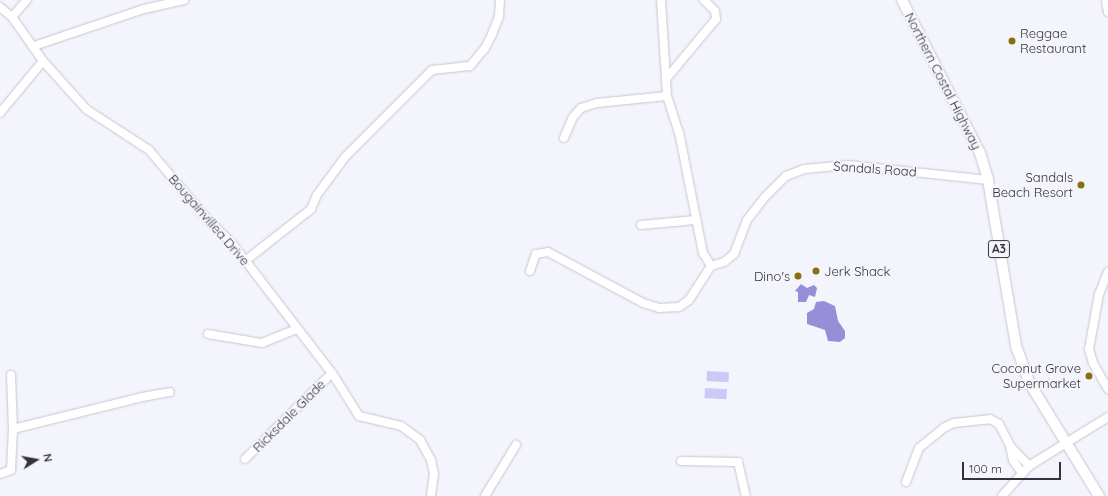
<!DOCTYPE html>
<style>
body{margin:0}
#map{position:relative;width:1108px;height:496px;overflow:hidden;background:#f4f4fc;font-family:Quicksand,sans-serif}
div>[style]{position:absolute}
.green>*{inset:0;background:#ccc8f8;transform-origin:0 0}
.water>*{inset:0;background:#968fd8}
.roads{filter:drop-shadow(0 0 1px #c6c5d8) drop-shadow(0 0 1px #c6c5d8)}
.minor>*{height:8px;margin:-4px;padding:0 4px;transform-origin:4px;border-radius:4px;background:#fff}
.major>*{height:10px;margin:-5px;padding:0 5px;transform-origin:5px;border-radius:5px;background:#fff}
.dots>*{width:11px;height:11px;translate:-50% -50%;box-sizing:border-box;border:2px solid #f4f4fc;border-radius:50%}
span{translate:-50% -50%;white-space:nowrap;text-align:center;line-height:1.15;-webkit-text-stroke:4px #f4f4fc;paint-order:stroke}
.shield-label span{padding:1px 3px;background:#f4f4fc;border:1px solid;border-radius:3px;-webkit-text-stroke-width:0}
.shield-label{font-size:12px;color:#34333b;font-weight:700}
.poi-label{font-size:13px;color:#34333b}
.left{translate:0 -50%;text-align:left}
.right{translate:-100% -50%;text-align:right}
.street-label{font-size:13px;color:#34333b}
.north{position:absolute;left:16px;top:440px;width:40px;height:40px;-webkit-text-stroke:3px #f4f4fc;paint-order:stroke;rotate:79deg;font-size:11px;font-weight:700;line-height:16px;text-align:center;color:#34333b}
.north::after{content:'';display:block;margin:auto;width:14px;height:18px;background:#34333b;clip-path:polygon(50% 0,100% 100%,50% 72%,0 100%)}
.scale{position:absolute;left:962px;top:462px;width:99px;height:18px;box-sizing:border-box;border:2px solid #34333b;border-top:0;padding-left:5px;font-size:12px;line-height:14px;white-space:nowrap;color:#34333b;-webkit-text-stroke:3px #f4f4fc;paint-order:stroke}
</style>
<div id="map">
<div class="green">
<i style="left:707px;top:371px;width:22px;height:10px;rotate:3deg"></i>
<i style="left:705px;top:388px;width:22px;height:10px;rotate:3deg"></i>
</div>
<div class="water">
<i style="clip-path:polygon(801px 284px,807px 288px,814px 285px,817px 288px,815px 297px,809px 295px,806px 302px,798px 302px,798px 292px,795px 291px)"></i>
<i style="clip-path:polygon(824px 301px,835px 306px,838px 321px,845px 331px,845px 338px,840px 342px,828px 341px,825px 330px,807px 324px,807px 313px,814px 309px,816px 302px)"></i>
</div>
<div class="roads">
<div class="minor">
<i style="left:661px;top:0;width:96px;rotate:86.4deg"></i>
<i style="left:667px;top:96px;width:38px;rotate:72deg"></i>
<i style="left:679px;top:132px;width:123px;rotate:78.8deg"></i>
<i style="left:703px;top:253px;width:15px;rotate:58deg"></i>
<i style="left:711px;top:266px;width:14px;rotate:-17deg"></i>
<i style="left:724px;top:262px;width:13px;rotate:-39deg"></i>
<i style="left:734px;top:254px;width:36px;rotate:-69deg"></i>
<i style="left:747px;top:220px;width:29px;rotate:-52deg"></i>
<i style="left:765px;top:197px;width:30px;rotate:-45deg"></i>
<i style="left:786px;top:176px;width:19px;rotate:-21deg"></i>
<i style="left:804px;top:169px;width:44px;rotate:-5.2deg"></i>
<i style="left:848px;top:165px;width:141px;rotate:6.1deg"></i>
<i style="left:1106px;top:0;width:12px;rotate:81deg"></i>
<i style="left:0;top:7px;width:16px;rotate:40deg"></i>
<i style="left:12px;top:17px;width:54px;rotate:54.8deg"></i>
<i style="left:43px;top:61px;width:64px;rotate:48.1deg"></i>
<i style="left:86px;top:109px;width:75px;rotate:33.1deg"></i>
<i style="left:149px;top:150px;width:92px;rotate:49.9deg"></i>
<i style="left:208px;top:220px;width:32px;rotate:44deg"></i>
<i style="left:231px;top:242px;width:165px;rotate:52.4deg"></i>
<i style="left:332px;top:373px;width:51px;rotate:57.9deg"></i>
<i style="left:359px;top:416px;width:43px;rotate:13.4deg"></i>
<i style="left:401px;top:426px;width:24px;rotate:36deg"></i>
<i style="left:420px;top:440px;width:23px;rotate:61deg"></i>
<i style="left:431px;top:460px;width:14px;rotate:78deg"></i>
<i style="left:434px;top:474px;width:22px;rotate:98deg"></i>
<i style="left:12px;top:17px;width:23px;rotate:-49deg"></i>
<i style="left:34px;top:46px;width:116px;rotate:-18.6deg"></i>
<i style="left:144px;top:9px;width:41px;rotate:-12.7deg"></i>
<i style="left:666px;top:79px;width:78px;rotate:-50.2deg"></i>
<i style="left:716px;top:19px;width:8px;rotate:-97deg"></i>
<i style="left:715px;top:11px;width:16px;rotate:-135deg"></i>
<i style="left:0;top:113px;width:67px;rotate:-50.4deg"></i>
<i style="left:564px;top:138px;width:23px;rotate:-67deg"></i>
<i style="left:573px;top:117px;width:12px;rotate:-48deg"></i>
<i style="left:581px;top:108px;width:17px;rotate:-17deg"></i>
<i style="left:597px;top:103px;width:70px;rotate:-5.7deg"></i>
<i style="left:641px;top:225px;width:55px;rotate:-5.2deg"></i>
<i style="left:245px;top:261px;width:84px;rotate:-38.2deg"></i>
<i style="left:311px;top:209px;width:15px;rotate:-67deg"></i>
<i style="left:317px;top:195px;width:47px;rotate:-53.6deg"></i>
<i style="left:345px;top:157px;width:123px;rotate:-45deg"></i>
<i style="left:432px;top:70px;width:38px;rotate:-6deg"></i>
<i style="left:470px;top:66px;width:23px;rotate:-50deg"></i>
<i style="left:485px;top:48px;width:16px;rotate:-63deg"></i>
<i style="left:492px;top:34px;width:18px;rotate:-68deg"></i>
<i style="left:499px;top:17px;width:17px;rotate:-87deg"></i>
<i style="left:530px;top:271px;width:18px;rotate:-71deg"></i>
<i style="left:536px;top:254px;width:12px;rotate:-9deg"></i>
<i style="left:548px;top:252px;width:108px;rotate:28.2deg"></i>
<i style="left:643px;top:303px;width:17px;rotate:17deg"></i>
<i style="left:659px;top:308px;width:20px;rotate:-3deg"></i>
<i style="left:679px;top:307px;width:12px;rotate:-35deg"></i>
<i style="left:689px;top:300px;width:40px;rotate:-57.1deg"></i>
<i style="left:1108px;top:272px;width:24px;rotate:112deg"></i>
<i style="left:1099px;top:294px;width:56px;rotate:100.3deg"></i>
<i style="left:1089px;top:349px;width:15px;rotate:74deg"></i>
<i style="left:1093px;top:363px;width:30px;rotate:60deg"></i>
<i style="left:208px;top:334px;width:55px;rotate:9.5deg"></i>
<i style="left:262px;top:343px;width:38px;rotate:-22deg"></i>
<i style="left:13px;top:429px;width:133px;rotate:-13.9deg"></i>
<i style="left:142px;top:397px;width:28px;rotate:-10deg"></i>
<i style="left:1010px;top:446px;width:14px;rotate:78deg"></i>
<i style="left:1013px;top:460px;width:14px;rotate:56deg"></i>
<i style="left:245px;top:459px;width:122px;rotate:-44.7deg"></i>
<i style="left:681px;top:461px;width:57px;rotate:1deg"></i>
<i style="left:738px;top:462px;width:35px;rotate:77deg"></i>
<i style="left:0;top:474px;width:12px;rotate:-20deg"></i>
<i style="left:11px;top:470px;width:41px;rotate:-87.2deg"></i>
<i style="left:13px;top:429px;width:54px;rotate:-92.1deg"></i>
<i style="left:906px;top:482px;width:36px;rotate:-69deg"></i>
<i style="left:919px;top:448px;width:33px;rotate:-39deg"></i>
<i style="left:945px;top:427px;width:10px;rotate:-24deg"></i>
<i style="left:954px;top:423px;width:36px;rotate:-6deg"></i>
<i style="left:990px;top:419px;width:10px;rotate:29deg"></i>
<i style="left:999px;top:424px;width:25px;rotate:63deg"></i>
<i style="left:1010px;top:446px;width:28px;rotate:46deg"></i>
<i style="left:485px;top:496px;width:60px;rotate:-58.7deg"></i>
<i style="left:1002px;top:496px;width:40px;rotate:-48deg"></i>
<i style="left:1029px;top:466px;width:93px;rotate:-31.8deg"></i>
</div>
<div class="major">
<i style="left:902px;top:0;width:172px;rotate:63deg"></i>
<i style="left:980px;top:153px;width:28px;rotate:73deg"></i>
<i style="left:988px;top:180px;width:168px;rotate:80.4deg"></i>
<i style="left:1016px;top:346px;width:40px;rotate:69.8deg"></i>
<i style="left:1030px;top:384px;width:132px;rotate:58.4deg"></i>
</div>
</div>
<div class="dots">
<i style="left:1012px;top:41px;background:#8a6f10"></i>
<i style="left:1081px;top:185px;background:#8a6f10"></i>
<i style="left:816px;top:271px;background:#8a6f10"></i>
<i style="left:798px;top:276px;background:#8a6f10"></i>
<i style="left:1089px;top:376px;background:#8a6f10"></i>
</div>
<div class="shield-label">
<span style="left:999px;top:249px">A3</span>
</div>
<div class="poi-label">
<span class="left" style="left:1020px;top:41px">Reggae<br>Restaurant</span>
<span class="right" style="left:1073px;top:185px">Sandals<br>Beach Resort</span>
<span class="left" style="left:824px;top:271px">Jerk Shack</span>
<span class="right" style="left:790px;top:276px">Dino's</span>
<span class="right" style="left:1081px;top:376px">Coconut Grove<br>Supermarket</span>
</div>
<div class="street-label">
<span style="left:943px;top:81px;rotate:63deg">Northern Costal Highway</span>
<span style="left:875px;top:169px;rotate:4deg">Sandals Road</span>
<span style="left:209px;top:220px;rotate:49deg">Bougainvillea Drive</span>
<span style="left:289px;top:416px;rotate:-45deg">Ricksdale Glade</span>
</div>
<div class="north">N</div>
<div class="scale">100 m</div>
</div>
